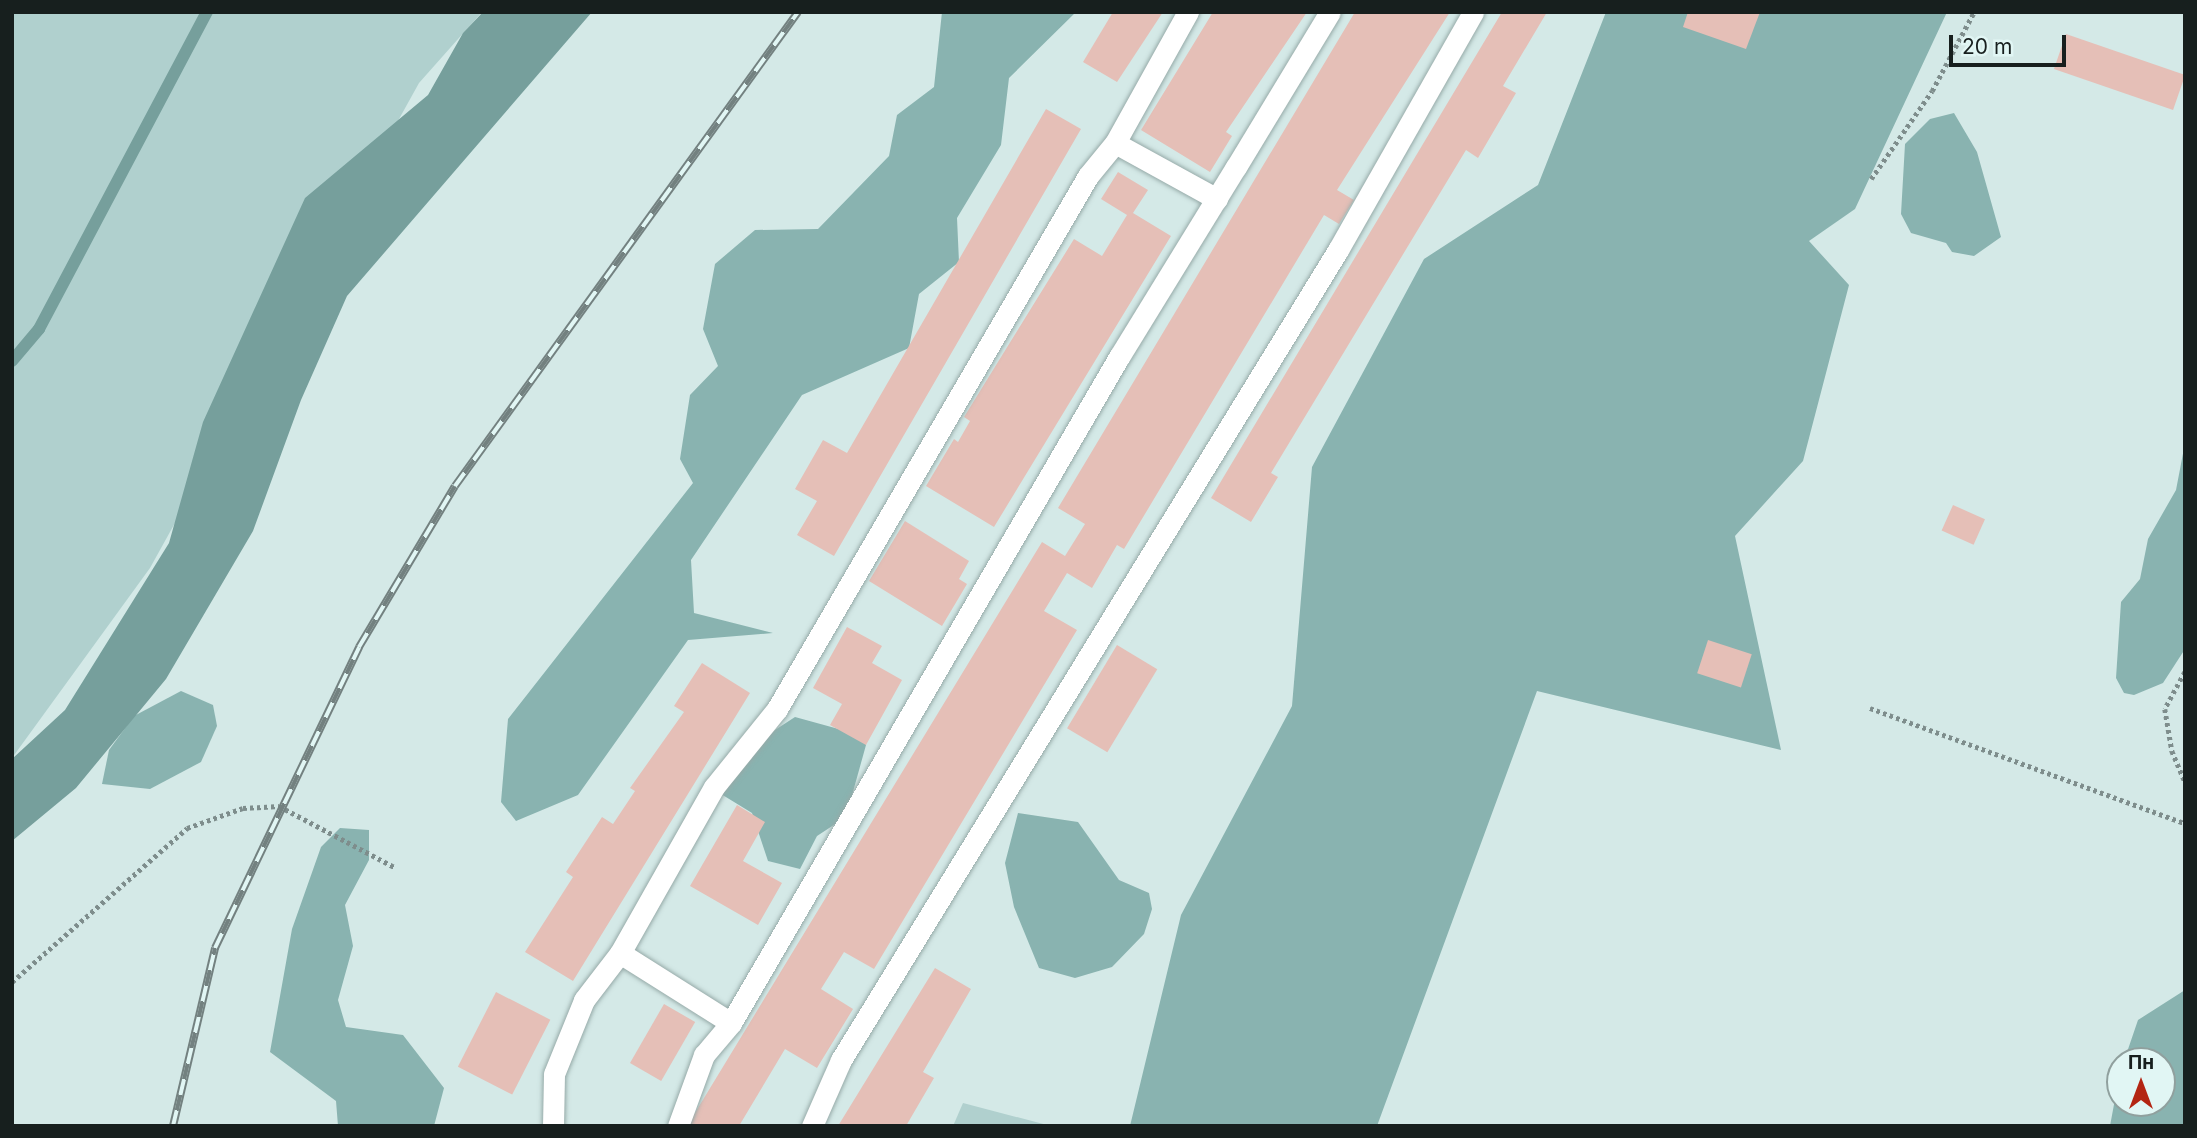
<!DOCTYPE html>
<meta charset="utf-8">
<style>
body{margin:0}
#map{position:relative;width:2197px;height:1138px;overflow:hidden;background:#d4e9e7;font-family:Inter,sans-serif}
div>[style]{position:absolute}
.green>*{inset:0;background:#b0d0ce}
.forest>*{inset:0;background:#89b3b0}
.water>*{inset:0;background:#769f9c}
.stream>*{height:12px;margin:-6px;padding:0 6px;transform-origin:6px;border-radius:6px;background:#769f9c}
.building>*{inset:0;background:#e5bfb7;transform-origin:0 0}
.path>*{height:4.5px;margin-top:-2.25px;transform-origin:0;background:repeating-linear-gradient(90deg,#7e8d8c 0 3.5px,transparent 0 7px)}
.roads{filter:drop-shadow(0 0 2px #96aaa8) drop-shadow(0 0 2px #96aaa8)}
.service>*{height:21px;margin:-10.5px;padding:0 10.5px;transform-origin:10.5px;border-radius:10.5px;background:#fff}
.rail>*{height:8px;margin-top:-4px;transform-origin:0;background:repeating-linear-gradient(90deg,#e1f6f4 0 16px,#738180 0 32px);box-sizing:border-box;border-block:2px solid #738180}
span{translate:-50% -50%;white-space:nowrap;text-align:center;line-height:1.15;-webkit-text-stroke:5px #e1f6f4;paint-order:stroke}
.frame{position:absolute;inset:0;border:14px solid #171f1e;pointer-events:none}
.north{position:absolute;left:2106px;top:1047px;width:70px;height:70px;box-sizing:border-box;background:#e1f6f4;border:2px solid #90a09e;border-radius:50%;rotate:0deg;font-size:19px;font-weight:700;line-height:28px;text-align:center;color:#171f1e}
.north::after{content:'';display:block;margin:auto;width:24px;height:32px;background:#b32512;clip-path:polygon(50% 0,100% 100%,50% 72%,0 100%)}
.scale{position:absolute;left:1949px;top:35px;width:117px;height:32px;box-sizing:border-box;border:4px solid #171f1e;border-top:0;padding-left:9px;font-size:21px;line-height:24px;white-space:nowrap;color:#171f1e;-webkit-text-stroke:5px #e1f6f4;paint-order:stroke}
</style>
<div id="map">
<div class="green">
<i style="clip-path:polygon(12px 12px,482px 12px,419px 83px,150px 568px,12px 758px)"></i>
<i style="clip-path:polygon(963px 1103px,1051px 1126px,953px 1126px)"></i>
</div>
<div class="forest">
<i style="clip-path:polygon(942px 12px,1076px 12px,1009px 78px,1001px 145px,957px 218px,959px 262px,919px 294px,909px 348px,802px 395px,691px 560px,694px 613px,773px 633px,688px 640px,578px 795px,516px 821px,501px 802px,508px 719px,693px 483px,680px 459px,690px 395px,718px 366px,703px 329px,715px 264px,755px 230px,818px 229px,889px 156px,897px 115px,934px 87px)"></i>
<i style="clip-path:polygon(1606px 12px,1947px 12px,1855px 209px,1809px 241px,1849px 285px,1803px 461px,1735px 536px,1781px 750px,1537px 691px,1377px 1126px,1130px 1126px,1181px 915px,1292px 706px,1312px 467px,1424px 259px,1538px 185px)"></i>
<i style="clip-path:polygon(1954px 113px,1977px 152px,2001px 237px,1974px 256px,1952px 252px,1946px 243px,1911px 233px,1901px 214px,1905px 144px,1930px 119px)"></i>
<i style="clip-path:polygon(2185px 443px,2185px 649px,2163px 683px,2134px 695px,2124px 693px,2116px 678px,2121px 602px,2140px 579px,2148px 539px,2176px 490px)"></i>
<i style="clip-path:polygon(181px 691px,213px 705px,217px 726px,201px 762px,150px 789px,102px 784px,109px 750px,134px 716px)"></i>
<i style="clip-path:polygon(795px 717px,864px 736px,866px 745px,846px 817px,817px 836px,800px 869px,768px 861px,752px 813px,721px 794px,729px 760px)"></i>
<i style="clip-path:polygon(1018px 813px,1078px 822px,1119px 880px,1149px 893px,1152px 909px,1144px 934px,1112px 967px,1075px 978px,1039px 968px,1014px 907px,1005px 863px)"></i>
<i style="clip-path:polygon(340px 828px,369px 830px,369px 860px,345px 905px,353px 946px,338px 1000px,346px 1027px,403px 1035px,444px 1088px,434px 1126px,338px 1126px,336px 1101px,270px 1052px,292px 929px,321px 847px)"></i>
<i style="clip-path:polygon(2185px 990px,2185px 1126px,2110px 1126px,2120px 1072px,2120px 1103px,2162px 1103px,2162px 1061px,2124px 1061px,2138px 1020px)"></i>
</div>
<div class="water">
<i style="clip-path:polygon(483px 12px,592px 12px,347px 296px,301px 400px,253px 531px,166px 679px,76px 788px,12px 841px,12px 759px,65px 710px,169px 543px,203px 422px,305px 198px,428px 95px,463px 33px)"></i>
</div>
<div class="stream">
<i style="left:12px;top:361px;width:42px;rotate:-49.8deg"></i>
<i style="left:39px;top:329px;width:359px;rotate:-62.1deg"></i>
</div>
<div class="building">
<i style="clip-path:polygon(1113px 12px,1163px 12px,1117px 82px,1083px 62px)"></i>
<i style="clip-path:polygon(1213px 12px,1307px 12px,1226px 132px,1232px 136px,1210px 172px,1141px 130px)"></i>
<i style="clip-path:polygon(1355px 12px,1450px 12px,1337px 190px,1354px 200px,1339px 224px,1324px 215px,1124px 549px,1117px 545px,1092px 588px,1067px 573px,1044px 611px,1077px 630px,874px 969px,844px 952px,821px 989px,853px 1009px,817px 1068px,785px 1049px,739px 1126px,687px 1126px,1042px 542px,1065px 556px,1085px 524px,1058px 508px)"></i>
<i style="clip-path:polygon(1502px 12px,1547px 12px,1503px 86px,1516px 93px,1478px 158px,1466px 150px,1271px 473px,1278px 477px,1251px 522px,1211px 498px)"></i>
<i style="clip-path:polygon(1688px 12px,1760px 12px,1746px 49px,1683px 27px)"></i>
<i style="left:2066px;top:34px;width:126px;height:37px;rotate:19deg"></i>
<i style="clip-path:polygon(1046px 109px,1081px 129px,834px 556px,797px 535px,817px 501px,795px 489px,823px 440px,847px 453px)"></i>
<i style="clip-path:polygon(1118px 172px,1148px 190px,1133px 213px,1171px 236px,994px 527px,926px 486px,954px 439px,958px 442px,970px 421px,964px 417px,1074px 239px,1102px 256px,1127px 215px,1101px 199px)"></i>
<i style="left:1953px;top:505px;width:35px;height:28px;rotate:24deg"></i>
<i style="clip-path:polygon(905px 521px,969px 561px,959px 579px,967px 584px,942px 626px,869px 581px)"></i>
<i style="clip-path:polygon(847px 627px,882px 646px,872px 663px,902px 680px,866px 745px,830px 725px,842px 704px,813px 688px)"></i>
<i style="left:1708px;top:640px;width:46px;height:35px;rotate:18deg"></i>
<i style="left:1117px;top:645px;width:47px;height:97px;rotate:31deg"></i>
<i style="clip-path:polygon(702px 663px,750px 693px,573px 981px,525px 952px,573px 877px,566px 872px,602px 817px,613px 824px,635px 791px,630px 788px,684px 712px,674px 706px)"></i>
<i style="clip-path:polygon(737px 805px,765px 822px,743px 861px,782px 883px,758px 925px,690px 886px)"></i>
<i style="clip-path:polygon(935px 968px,971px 989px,923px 1072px,934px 1078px,906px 1126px,838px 1126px)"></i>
<i style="left:496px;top:992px;width:61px;height:84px;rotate:27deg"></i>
<i style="left:664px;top:1004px;width:36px;height:68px;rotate:30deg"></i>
</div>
<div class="path">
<i style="left:1871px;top:179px;width:107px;rotate:-55.3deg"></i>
<i style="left:1932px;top:91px;width:89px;rotate:-62deg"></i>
<i style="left:2185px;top:672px;width:42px;rotate:118.4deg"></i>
<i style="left:2165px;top:709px;width:43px;rotate:80.5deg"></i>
<i style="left:2172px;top:751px;width:33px;rotate:67deg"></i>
<i style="left:1870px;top:708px;width:335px;rotate:20.1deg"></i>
<i style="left:12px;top:982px;width:233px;rotate:-41.3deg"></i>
<i style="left:187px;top:828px;width:59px;rotate:-19.7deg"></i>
<i style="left:243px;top:808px;width:36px;rotate:-3deg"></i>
<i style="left:279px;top:806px;width:130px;rotate:27.9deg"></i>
</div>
<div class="roads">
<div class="service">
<i style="left:1115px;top:143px;width:150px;rotate:-60.9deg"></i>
<i style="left:1217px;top:199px;width:116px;rotate:-151.2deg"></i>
<i style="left:1115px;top:143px;width:43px;rotate:129.3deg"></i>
<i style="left:1088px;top:176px;width:617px;rotate:120.26deg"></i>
<i style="left:777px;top:709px;width:100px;rotate:128.9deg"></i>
<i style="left:714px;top:787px;width:191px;rotate:119.5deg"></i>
<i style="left:620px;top:953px;width:131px;rotate:32.2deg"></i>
<i style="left:731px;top:1023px;width:771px;rotate:-59.78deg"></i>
<i style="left:1119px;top:357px;width:223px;rotate:-58.4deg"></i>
<i style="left:1236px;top:167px;width:181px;rotate:-58.8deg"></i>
<i style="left:553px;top:1126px;width:52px;rotate:-88.9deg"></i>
<i style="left:554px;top:1074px;width:80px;rotate:-67.9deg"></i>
<i style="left:584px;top:1000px;width:59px;rotate:-52.5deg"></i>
<i style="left:678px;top:1126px;width:76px;rotate:-69.9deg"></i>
<i style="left:704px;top:1055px;width:42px;rotate:-49.8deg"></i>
<i style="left:812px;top:1126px;width:72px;rotate:-66.3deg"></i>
<i style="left:841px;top:1060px;width:950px;rotate:-58.47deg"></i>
<i style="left:1338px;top:250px;width:274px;rotate:-60.4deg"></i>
</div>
</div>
<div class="rail">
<i style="left:173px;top:1126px;width:183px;rotate:-76.7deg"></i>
<i style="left:215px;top:948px;width:334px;rotate:-64.4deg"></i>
<i style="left:359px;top:647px;width:187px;rotate:-59.2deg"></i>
<i style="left:455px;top:486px;width:585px;rotate:-54.11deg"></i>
</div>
<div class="frame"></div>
<div class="north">Пн</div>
<div class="scale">20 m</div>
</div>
